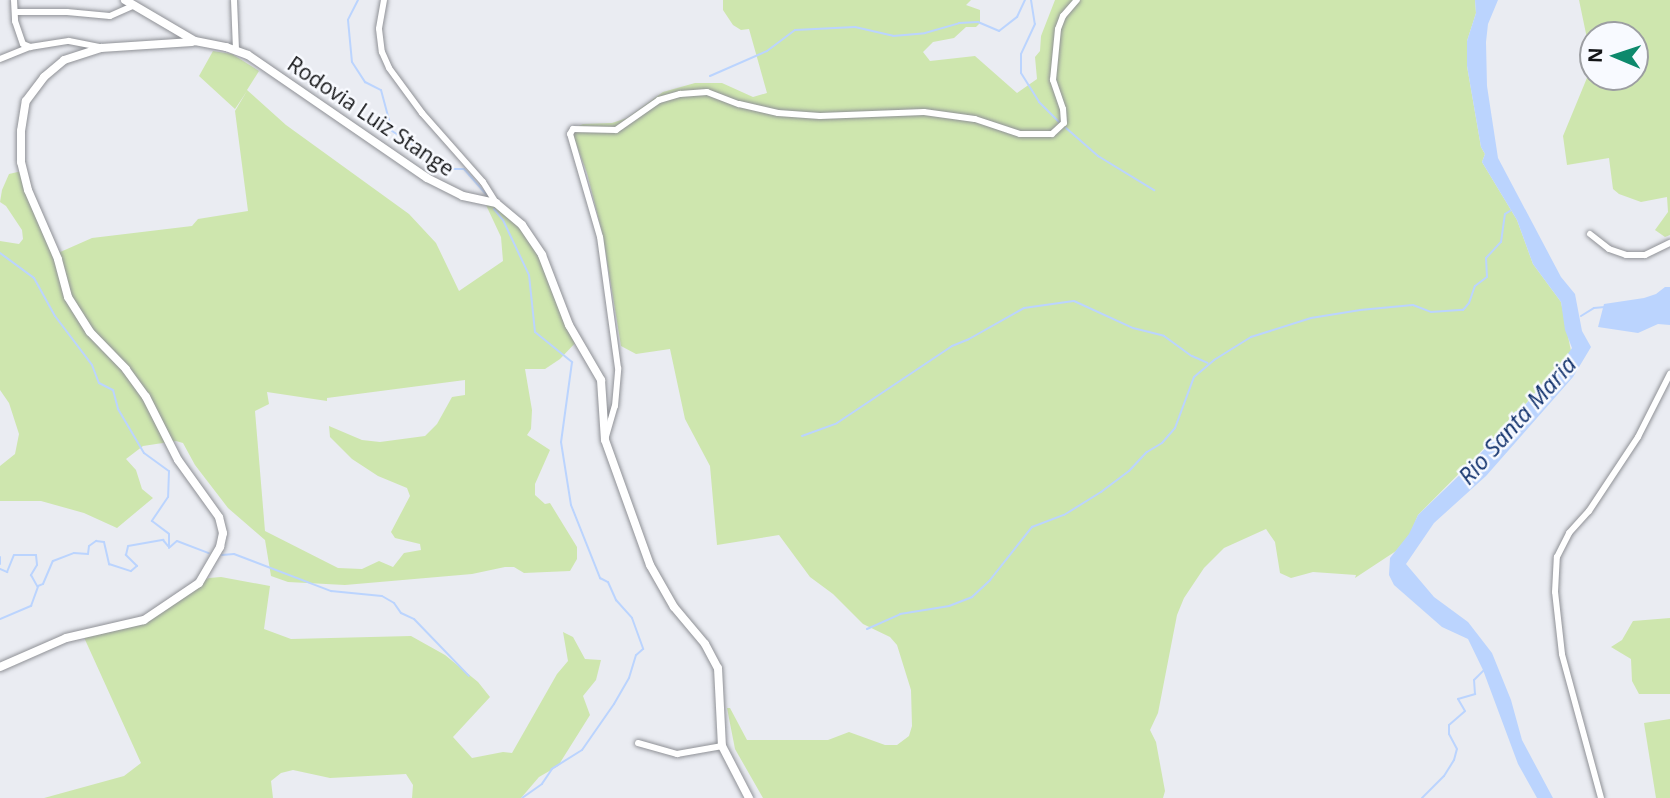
<!DOCTYPE html>
<style>
body{margin:0}
#map{position:relative;width:1670px;height:798px;overflow:hidden;background:#eaecf2;font-family:"Open Sans",sans-serif}
div>[style]{position:absolute}
.green>*{inset:0;background:#cee6ae}
.water>*{inset:0;background:#bbd4fe}
.stream>*{height:2px;margin:-1px;padding:0 1px;transform-origin:1px;border-radius:1px;background:#bbd4fe}
.roads{filter:drop-shadow(0 0 2px #8f9196) drop-shadow(0 0 2px #8f9196)}
.minor>*{height:6px;margin:-3px;padding:0 3px;transform-origin:3px;border-radius:3px;background:#fff}
.tertiary>*{height:8px;margin:-4px;padding:0 4px;transform-origin:4px;border-radius:4px;background:#fff}
span{translate:-50% -50%;white-space:nowrap;text-align:center;line-height:1.15;-webkit-text-stroke:5px #f8faff;paint-order:stroke}
.street-label{font-size:21px;color:#131416}
.water-label{font-size:23px;color:#11316c;font-style:italic}
.north{position:absolute;left:1579px;top:21px;width:70px;height:70px;box-sizing:border-box;background:#f8faff;border:2px solid #9c9ea2;border-radius:50%;rotate:272deg;font-size:19px;font-weight:700;line-height:28px;text-align:center;color:#131416}
.north::after{content:'';display:block;margin:auto;width:24px;height:32px;background:#0d896c;clip-path:polygon(50% 0,100% 100%,50% 72%,0 100%)}
</style>
<div id="map">
<div class="green">
<i style="clip-path:polygon(723px 0,971px 0,966px 5px,980px 10px,980px 23px,976px 27px,966px 27px,954px 38px,933px 42px,923px 52px,930px 61px,975px 56px,1017px 93px,1037px 79px,1035px 57px,1040px 51px,1041px 36px,1055px 0,1475px 0,1476px 13px,1467px 41px,1467px 66px,1481px 147px,1485px 154px,1482px 162px,1517px 220px,1533px 264px,1561px 302px,1571px 351px,1523px 407px,1510px 416px,1507px 425px,1418px 515px,1410px 534px,1396px 551px,1355px 578px,1356px 575px,1313px 572px,1291px 578px,1280px 573px,1275px 542px,1266px 529px,1224px 548px,1204px 568px,1184px 598px,1177px 615px,1158px 713px,1150px 730px,1156px 742px,1165px 791px,1163px 798px,763px 798px,735px 749px,727px 708px,730px 708px,747px 740px,828px 740px,849px 732px,885px 745px,897px 745px,909px 736px,912px 726px,911px 690px,897px 645px,890px 637px,863px 624px,833px 594px,810px 577px,779px 535px,717px 545px,710px 466px,685px 419px,670px 349px,636px 354px,621px 346px,603px 236px,587px 173px,572px 133px,574px 128px,583px 124px,612px 123px,627px 118px,663px 92px,695px 83px,722px 83px,753px 97px,767px 93px,749px 29px,741px 30px,733px 25px,723px 10px)"></i>
<i style="clip-path:polygon(evenodd,1579px 0,1670px 0,1670px 235px,1665px 237px,1655px 230px,1668px 212px,1667px 197px,1641px 202px,1619px 194px,1613px 189px,1609px 158px,1567px 165px,1563px 136px,1589px 73px,1589px 48px,1579px 0,1593px 35px,1635px 35px,1635px 77px,1593px 77px,1593px 35px)"></i>
<i style="clip-path:polygon(evenodd,213px 51px,232px 54px,259px 71px,247px 90px,286px 125px,409px 214px,436px 243px,459px 291px,503px 261px,501px 237px,486px 205px,487px 197px,502px 203px,525px 228px,579px 339px,560px 359px,545px 369px,525px 369px,532px 410px,531px 429px,527px 435px,550px 450px,535px 484px,535px 495px,545px 504px,550px 503px,577px 547px,577px 559px,570px 571px,524px 573px,514px 567px,505px 567px,472px 574px,345px 585px,288px 582px,271px 576px,265px 540px,228px 508px,195px 465px,183px 443px,176px 441px,143px 446px,126px 459px,136px 470px,142px 489px,153px 498px,117px 528px,84px 513px,41px 501px,0 501px,0 466px,15px 454px,19px 434px,9px 403px,0 390px,0 241px,19px 244px,23px 239px,22px 230px,6px 206px,0 202px,2px 190px,9px 174px,22px 171px,58px 253px,92px 238px,192px 226px,198px 219px,248px 211px,235px 111px,247px 91px,235px 109px,199px 76px,213px 51px,465px 380px,465px 395px,452px 397px,437px 424px,425px 436px,380px 442px,362px 440px,329px 426px,330px 437px,352px 459px,378px 476px,407px 488px,410px 496px,391px 532px,395px 538px,420px 544px,421px 550px,404px 553px,393px 567px,379px 561px,362px 569px,338px 568px,265px 531px,255px 411px,269px 404px,267px 392px,327px 401px,327px 398px,465px 380px)"></i>
<i style="clip-path:polygon(221px 577px,270px 586px,264px 629px,291px 639px,411px 636px,445px 655px,478px 682px,490px 697px,453px 737px,472px 758px,503px 752px,512px 753px,557px 674px,568px 661px,563px 632px,573px 637px,585px 659px,601px 660px,596px 680px,583px 696px,590px 715px,558px 766px,539px 777px,521px 798px,412px 798px,413px 785px,406px 774px,330px 778px,293px 770px,281px 773px,271px 781px,273px 798px,44px 798px,124px 776px,141px 763px,82px 633px,140px 618px,181px 592px,209px 578px)"></i>
<i style="clip-path:polygon(1670px 618px,1670px 694px,1639px 694px,1632px 681px,1631px 659px,1611px 647px,1622px 640px,1633px 621px)"></i>
<i style="clip-path:polygon(1670px 719px,1670px 798px,1656px 798px,1644px 723px)"></i>
</div>
<div class="water">
<i style="clip-path:polygon(1475px 0,1498px 0,1488px 24px,1486px 42px,1487px 86px,1498px 158px,1561px 277px,1575px 294px,1582px 331px,1591px 347px,1573px 377px,1486px 476px,1434px 523px,1406px 564px,1434px 597px,1468px 622px,1492px 653px,1511px 700px,1522px 740px,1553px 798px,1537px 798px,1518px 764px,1483px 670px,1468px 639px,1442px 627px,1394px 585px,1389px 575px,1390px 558px,1409px 534px,1418px 515px,1468px 467px,1507px 425px,1512px 414px,1523px 407px,1556px 371px,1572px 348px,1565px 330px,1561px 302px,1533px 264px,1517px 220px,1482px 162px,1485px 154px,1481px 147px,1467px 66px,1467px 41px,1476px 13px)"></i>
<i style="clip-path:polygon(1665px 287px,1670px 287px,1670px 325px,1658px 324px,1638px 333px,1598px 327px,1604px 304px,1644px 298px,1656px 294px)"></i>
</div>
<div class="stream">
<i style="left:358px;top:0;width:22px;rotate:117deg"></i>
<i style="left:348px;top:20px;width:42px;rotate:84.6deg"></i>
<i style="left:352px;top:62px;width:24px;rotate:57deg"></i>
<i style="left:365px;top:82px;width:18px;rotate:27deg"></i>
<i style="left:381px;top:90px;width:42px;rotate:75deg"></i>
<i style="left:392px;top:131px;width:69px;rotate:33.2deg"></i>
<i style="left:450px;top:169px;width:14px"></i>
<i style="left:464px;top:169px;width:33px;rotate:49deg"></i>
<i style="left:1031px;top:0;width:24px;rotate:81deg"></i>
<i style="left:1035px;top:24px;width:33px;rotate:115deg"></i>
<i style="left:1021px;top:54px;width:19px;rotate:90deg"></i>
<i style="left:1021px;top:73px;width:34px;rotate:58deg"></i>
<i style="left:1039px;top:102px;width:28px;rotate:45deg"></i>
<i style="left:710px;top:76px;width:62px;rotate:-23.7deg"></i>
<i style="left:767px;top:51px;width:35px;rotate:-37deg"></i>
<i style="left:795px;top:30px;width:60px;rotate:-2.9deg"></i>
<i style="left:855px;top:27px;width:39px;rotate:13deg"></i>
<i style="left:893px;top:36px;width:32px;rotate:-5deg"></i>
<i style="left:925px;top:33px;width:35px;rotate:-16deg"></i>
<i style="left:959px;top:23px;width:19px;rotate:-3deg"></i>
<i style="left:978px;top:22px;width:23px;rotate:23deg"></i>
<i style="left:999px;top:31px;width:23px;rotate:-38deg"></i>
<i style="left:1017px;top:17px;width:19px;rotate:-65deg"></i>
<i style="left:1066px;top:128px;width:43px;rotate:41.2deg"></i>
<i style="left:1098px;top:156px;width:66px;rotate:31.3deg"></i>
<i style="left:494px;top:209px;width:14px;rotate:51deg"></i>
<i style="left:503px;top:220px;width:61px;rotate:64.7deg"></i>
<i style="left:529px;top:275px;width:57px;rotate:84deg"></i>
<i style="left:535px;top:332px;width:48px;rotate:39deg"></i>
<i style="left:572px;top:362px;width:81px;rotate:97.8deg"></i>
<i style="left:561px;top:442px;width:64px;rotate:81deg"></i>
<i style="left:571px;top:505px;width:79px;rotate:68.3deg"></i>
<i style="left:600px;top:578px;width:9px;rotate:27deg"></i>
<i style="left:608px;top:582px;width:20px;rotate:66deg"></i>
<i style="left:616px;top:600px;width:24px;rotate:48deg"></i>
<i style="left:632px;top:618px;width:33px;rotate:70deg"></i>
<i style="left:643px;top:649px;width:9px;rotate:139deg"></i>
<i style="left:636px;top:655px;width:24px;rotate:107deg"></i>
<i style="left:629px;top:678px;width:30px;rotate:120deg"></i>
<i style="left:614px;top:704px;width:56px;rotate:124.8deg"></i>
<i style="left:582px;top:750px;width:36px;rotate:148deg"></i>
<i style="left:552px;top:769px;width:18px;rotate:124deg"></i>
<i style="left:542px;top:784px;width:24px;rotate:145deg"></i>
<i style="left:0;top:253px;width:42px;rotate:36.3deg"></i>
<i style="left:34px;top:278px;width:43px;rotate:61.1deg"></i>
<i style="left:55px;top:316px;width:61px;rotate:52.9deg"></i>
<i style="left:92px;top:365px;width:19px;rotate:69deg"></i>
<i style="left:99px;top:383px;width:16px;rotate:27deg"></i>
<i style="left:113px;top:390px;width:20px;rotate:75deg"></i>
<i style="left:118px;top:409px;width:51px;rotate:59.4deg"></i>
<i style="left:144px;top:453px;width:31px;rotate:36deg"></i>
<i style="left:169px;top:471px;width:26px;rotate:92deg"></i>
<i style="left:168px;top:497px;width:29px;rotate:124deg"></i>
<i style="left:152px;top:521px;width:21px;rotate:37deg"></i>
<i style="left:169px;top:534px;width:14px;rotate:90deg"></i>
<i style="left:1581px;top:316px;width:15px;rotate:-32deg"></i>
<i style="left:1594px;top:308px;width:11px;rotate:-5deg"></i>
<i style="left:802px;top:436px;width:37px;rotate:-20deg"></i>
<i style="left:837px;top:423px;width:138px;rotate:-33.8deg"></i>
<i style="left:952px;top:346px;width:18px;rotate:-22deg"></i>
<i style="left:969px;top:339px;width:63px;rotate:-29.4deg"></i>
<i style="left:1024px;top:308px;width:50px;rotate:-8deg"></i>
<i style="left:1074px;top:301px;width:65px;rotate:24.6deg"></i>
<i style="left:1133px;top:328px;width:32px;rotate:14deg"></i>
<i style="left:1164px;top:336px;width:34px;rotate:36deg"></i>
<i style="left:1192px;top:356px;width:17px;rotate:24deg"></i>
<i style="left:170px;top:547px;width:9px;rotate:-41deg"></i>
<i style="left:177px;top:541px;width:34px;rotate:21deg"></i>
<i style="left:222px;top:555px;width:12px;rotate:-5deg"></i>
<i style="left:234px;top:554px;width:104px;rotate:20.9deg"></i>
<i style="left:331px;top:591px;width:51px;rotate:5.6deg"></i>
<i style="left:382px;top:596px;width:14px;rotate:30deg"></i>
<i style="left:394px;top:603px;width:12px;rotate:55deg"></i>
<i style="left:401px;top:613px;width:14px;rotate:25deg"></i>
<i style="left:414px;top:619px;width:79px;rotate:46deg"></i>
<i style="left:0;top:557px;width:7px;rotate:90deg"></i>
<i style="left:0;top:569px;width:8px;rotate:23deg"></i>
<i style="left:7px;top:572px;width:18px;rotate:-68deg"></i>
<i style="left:14px;top:555px;width:22px"></i>
<i style="left:36px;top:555px;width:10px;rotate:84deg"></i>
<i style="left:37px;top:565px;width:12px;rotate:121deg"></i>
<i style="left:31px;top:575px;width:13px;rotate:61deg"></i>
<i style="left:38px;top:586px;width:5px;rotate:-22deg"></i>
<i style="left:43px;top:584px;width:25px;rotate:-67deg"></i>
<i style="left:53px;top:561px;width:22px;rotate:-21deg"></i>
<i style="left:74px;top:553px;width:14px;rotate:4deg"></i>
<i style="left:88px;top:554px;width:8px;rotate:-83deg"></i>
<i style="left:89px;top:546px;width:9px;rotate:-36deg"></i>
<i style="left:96px;top:541px;width:8px;rotate:7deg"></i>
<i style="left:104px;top:542px;width:23px;rotate:77deg"></i>
<i style="left:109px;top:564px;width:23px;rotate:18deg"></i>
<i style="left:131px;top:571px;width:8px;rotate:-40deg"></i>
<i style="left:137px;top:566px;width:16px;rotate:-135deg"></i>
<i style="left:126px;top:555px;width:9px;rotate:-77deg"></i>
<i style="left:128px;top:546px;width:36px;rotate:-10deg"></i>
<i style="left:163px;top:540px;width:8px;rotate:50deg"></i>
<i style="left:0;top:619px;width:34px;rotate:-23deg"></i>
<i style="left:31px;top:606px;width:20px;rotate:-70deg"></i>
<i style="left:867px;top:629px;width:36px;rotate:-24deg"></i>
<i style="left:900px;top:614px;width:50px;rotate:-9.3deg"></i>
<i style="left:949px;top:606px;width:25px;rotate:-21deg"></i>
<i style="left:972px;top:597px;width:25px;rotate:-43deg"></i>
<i style="left:990px;top:580px;width:68px;rotate:-51.6deg"></i>
<i style="left:1032px;top:527px;width:34px;rotate:-21deg"></i>
<i style="left:1064px;top:515px;width:44px;rotate:-31.9deg"></i>
<i style="left:1101px;top:492px;width:35px;rotate:-37deg"></i>
<i style="left:1129px;top:471px;width:26px;rotate:-47deg"></i>
<i style="left:1147px;top:452px;width:17px;rotate:-31deg"></i>
<i style="left:1162px;top:443px;width:20px;rotate:-49deg"></i>
<i style="left:1175px;top:428px;width:54px;rotate:-69.6deg"></i>
<i style="left:1194px;top:377px;width:26px;rotate:-40deg"></i>
<i style="left:1214px;top:360px;width:44px;rotate:-31.9deg"></i>
<i style="left:1251px;top:337px;width:63px;rotate:-17.6deg"></i>
<i style="left:1311px;top:318px;width:50px;rotate:-9.3deg"></i>
<i style="left:1360px;top:310px;width:53px;rotate:-5.4deg"></i>
<i style="left:1413px;top:305px;width:19px;rotate:21deg"></i>
<i style="left:1431px;top:312px;width:32px;rotate:-4deg"></i>
<i style="left:1463px;top:310px;width:9px;rotate:-49deg"></i>
<i style="left:1469px;top:303px;width:18px;rotate:-71deg"></i>
<i style="left:1475px;top:286px;width:15px;rotate:-37deg"></i>
<i style="left:1487px;top:277px;width:19px;rotate:-93deg"></i>
<i style="left:1486px;top:258px;width:22px;rotate:-47deg"></i>
<i style="left:1501px;top:242px;width:28px;rotate:-82deg"></i>
<i style="left:1505px;top:214px;width:6px;rotate:-31deg"></i>
<i style="left:1422px;top:798px;width:31px;rotate:-45deg"></i>
<i style="left:1444px;top:776px;width:19px;rotate:-58deg"></i>
<i style="left:1454px;top:760px;width:11px;rotate:-75deg"></i>
<i style="left:1457px;top:749px;width:17px;rotate:-118deg"></i>
<i style="left:1449px;top:734px;width:9px;rotate:-90deg"></i>
<i style="left:1449px;top:725px;width:21px;rotate:-41deg"></i>
<i style="left:1465px;top:711px;width:14px;rotate:-120deg"></i>
<i style="left:1458px;top:699px;width:18px;rotate:-16deg"></i>
<i style="left:1475px;top:694px;width:14px;rotate:-94deg"></i>
<i style="left:1474px;top:680px;width:14px;rotate:-45deg"></i>
</div>
<div class="roads">
<div class="minor">
<i style="left:14px;top:0;width:21px;rotate:87deg"></i>
<i style="left:15px;top:21px;width:24px;rotate:71deg"></i>
<i style="left:23px;top:44px;width:8px;rotate:23deg"></i>
<i style="left:30px;top:47px;width:39px;rotate:-9deg"></i>
<i style="left:69px;top:41px;width:32px;rotate:11deg"></i>
<i style="left:234px;top:0;width:50px;rotate:87.7deg"></i>
<i style="left:384px;top:0;width:29px;rotate:100deg"></i>
<i style="left:379px;top:29px;width:23px;rotate:83deg"></i>
<i style="left:382px;top:52px;width:17px;rotate:66deg"></i>
<i style="left:389px;top:68px;width:56px;rotate:53.7deg"></i>
<i style="left:422px;top:113px;width:92px;rotate:48.5deg"></i>
<i style="left:483px;top:182px;width:25px;rotate:58deg"></i>
<i style="left:15px;top:12px;width:52px"></i>
<i style="left:67px;top:12px;width:43px;rotate:5.3deg"></i>
<i style="left:110px;top:16px;width:24px;rotate:-24deg"></i>
<i style="left:0;top:59px;width:32px;rotate:-22deg"></i>
<i style="left:1590px;top:234px;width:24px;rotate:38deg"></i>
<i style="left:1609px;top:249px;width:18px;rotate:19deg"></i>
<i style="left:1626px;top:255px;width:19px"></i>
<i style="left:1645px;top:255px;width:28px;rotate:-26deg"></i>
<i style="left:605px;top:440px;width:35px;rotate:-74deg"></i>
<i style="left:615px;top:406px;width:38px;rotate:-85deg"></i>
<i style="left:618px;top:368px;width:132px;rotate:-97.8deg"></i>
<i style="left:600px;top:237px;width:107px;rotate:-106.2deg"></i>
<i style="left:570px;top:134px;width:6px;rotate:-59deg"></i>
<i style="left:573px;top:129px;width:43px;rotate:1.3deg"></i>
<i style="left:616px;top:130px;width:52px;rotate:-34.9deg"></i>
<i style="left:659px;top:100px;width:22px;rotate:-16deg"></i>
<i style="left:680px;top:94px;width:27px;rotate:-4deg"></i>
<i style="left:707px;top:92px;width:34px;rotate:21deg"></i>
<i style="left:739px;top:104px;width:40px;rotate:13deg"></i>
<i style="left:778px;top:113px;width:42px;rotate:4.1deg"></i>
<i style="left:820px;top:116px;width:104px;rotate:-2.2deg"></i>
<i style="left:924px;top:112px;width:51px;rotate:7.8deg"></i>
<i style="left:975px;top:119px;width:47px;rotate:18.4deg"></i>
<i style="left:1020px;top:134px;width:32px"></i>
<i style="left:1052px;top:134px;width:16px;rotate:-43deg"></i>
<i style="left:1064px;top:123px;width:14px;rotate:-94deg"></i>
<i style="left:1063px;top:109px;width:31px;rotate:-109deg"></i>
<i style="left:1053px;top:80px;width:51px;rotate:-84.4deg"></i>
<i style="left:1058px;top:29px;width:14px;rotate:-69deg"></i>
<i style="left:1063px;top:16px;width:21px;rotate:-49deg"></i>
<i style="left:638px;top:743px;width:41px;rotate:15.8deg"></i>
<i style="left:677px;top:754px;width:46px;rotate:-10.1deg"></i>
<i style="left:1601px;top:798px;width:149px;rotate:-105.2deg"></i>
<i style="left:1562px;top:654px;width:62px;rotate:-96.4deg"></i>
<i style="left:1555px;top:592px;width:35px;rotate:-87deg"></i>
<i style="left:1557px;top:557px;width:27px;rotate:-63deg"></i>
<i style="left:1569px;top:533px;width:30px;rotate:-48deg"></i>
<i style="left:1589px;top:511px;width:89px;rotate:-56.5deg"></i>
<i style="left:1638px;top:437px;width:71px;rotate:-63.1deg"></i>
</div>
<div class="tertiary">
<i style="left:125px;top:0;width:81px;rotate:30.4deg"></i>
<i style="left:195px;top:41px;width:32px;rotate:11deg"></i>
<i style="left:226px;top:47px;width:23px;rotate:20deg"></i>
<i style="left:248px;top:55px;width:217px;rotate:34.5deg"></i>
<i style="left:427px;top:178px;width:40px;rotate:26.6deg"></i>
<i style="left:463px;top:196px;width:34px;rotate:12deg"></i>
<i style="left:496px;top:203px;width:34px;rotate:40deg"></i>
<i style="left:522px;top:225px;width:36px;rotate:56deg"></i>
<i style="left:542px;top:255px;width:75px;rotate:68.9deg"></i>
<i style="left:569px;top:325px;width:64px;rotate:59.8deg"></i>
<i style="left:601px;top:380px;width:60px;rotate:86.2deg"></i>
<i style="left:605px;top:440px;width:133px;rotate:70.2deg"></i>
<i style="left:650px;top:565px;width:48px;rotate:60.3deg"></i>
<i style="left:674px;top:607px;width:48px;rotate:50deg"></i>
<i style="left:705px;top:644px;width:27px;rotate:62deg"></i>
<i style="left:718px;top:668px;width:78px;rotate:87.1deg"></i>
<i style="left:722px;top:746px;width:59px;rotate:62.6deg"></i>
<i style="left:0;top:667px;width:72px;rotate:-23.7deg"></i>
<i style="left:66px;top:638px;width:80px;rotate:-13deg"></i>
<i style="left:144px;top:620px;width:66px;rotate:-33.9deg"></i>
<i style="left:199px;top:583px;width:42px;rotate:-59.7deg"></i>
<i style="left:220px;top:547px;width:14px;rotate:-78deg"></i>
<i style="left:223px;top:533px;width:16px;rotate:-104deg"></i>
<i style="left:219px;top:517px;width:70px;rotate:-125.7deg"></i>
<i style="left:178px;top:460px;width:71px;rotate:-116.9deg"></i>
<i style="left:146px;top:397px;width:34px;rotate:-126deg"></i>
<i style="left:126px;top:369px;width:52px;rotate:-134.2deg"></i>
<i style="left:90px;top:332px;width:41px;rotate:-122.2deg"></i>
<i style="left:68px;top:297px;width:39px;rotate:-105deg"></i>
<i style="left:58px;top:259px;width:75px;rotate:-113.5deg"></i>
<i style="left:28px;top:190px;width:29px;rotate:-104deg"></i>
<i style="left:21px;top:162px;width:31px;rotate:-90deg"></i>
<i style="left:21px;top:131px;width:30px;rotate:-81deg"></i>
<i style="left:26px;top:101px;width:30px;rotate:-53deg"></i>
<i style="left:44px;top:77px;width:26px;rotate:-40deg"></i>
<i style="left:64px;top:60px;width:39px;rotate:-18deg"></i>
<i style="left:101px;top:48px;width:91px;rotate:-3.8deg"></i>
</div>
</div>
<div class="street-label">
<span style="left:371px;top:116px;rotate:34deg">Rodovia Luiz Stange</span>
</div>
<div class="water-label">
<span style="left:1517px;top:420px;rotate:-48deg">Rio Santa Maria</span>
</div>
<div class="north">N</div>
</div>
